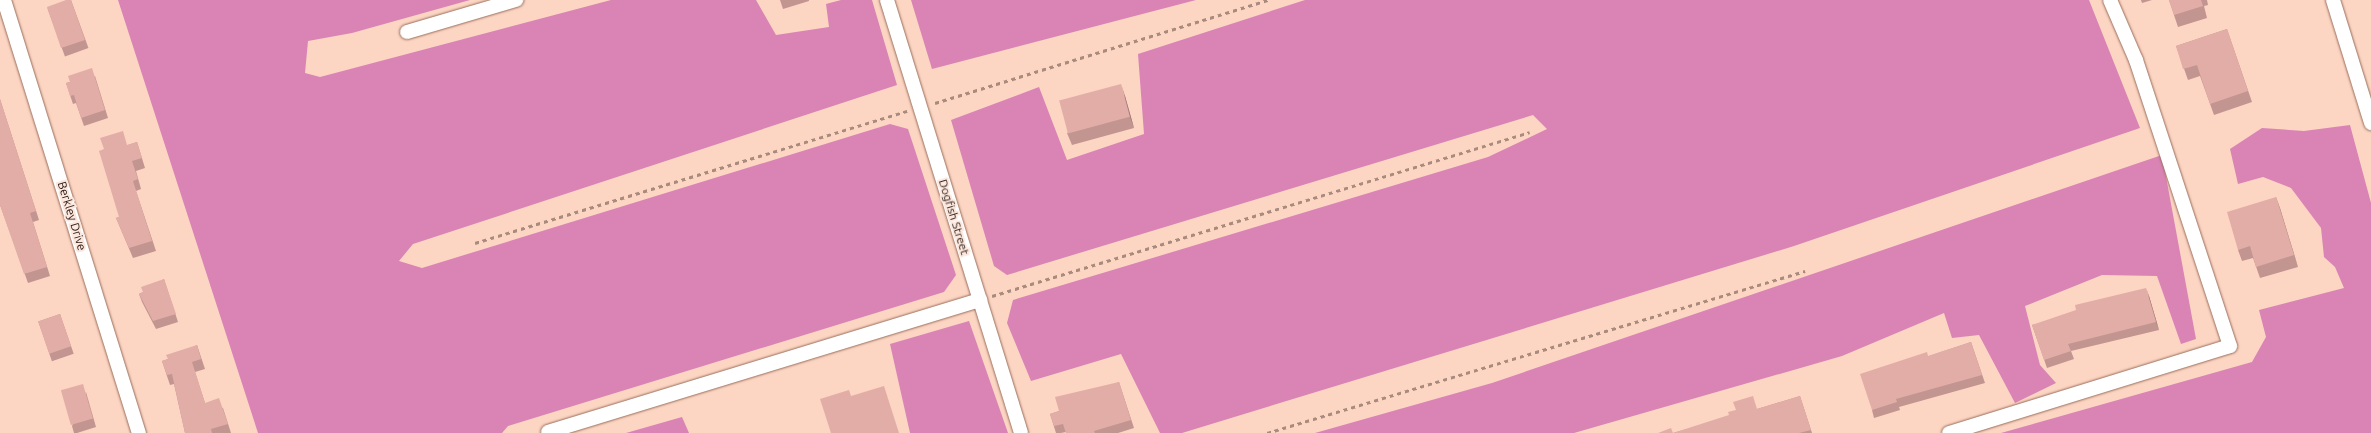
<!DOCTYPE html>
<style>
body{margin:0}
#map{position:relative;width:2371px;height:433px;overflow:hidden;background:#fcd5c3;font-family:Ubuntu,sans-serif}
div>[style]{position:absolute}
.forest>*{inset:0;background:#d984b5}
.path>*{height:3px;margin-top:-1.5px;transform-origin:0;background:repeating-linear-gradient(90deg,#a98b7d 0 4px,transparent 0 8px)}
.roads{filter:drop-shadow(0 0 1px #996d5a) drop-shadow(0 0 1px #996d5a)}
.minor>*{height:14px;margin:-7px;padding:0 7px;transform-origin:7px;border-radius:7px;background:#fff}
.wall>*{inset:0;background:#c29590;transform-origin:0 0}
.shaded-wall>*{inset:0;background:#9e7975}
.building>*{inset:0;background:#e2ada7;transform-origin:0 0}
span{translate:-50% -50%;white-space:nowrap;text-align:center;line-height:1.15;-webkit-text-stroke:4px #fbe7de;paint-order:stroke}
.street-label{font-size:12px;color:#2a1911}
</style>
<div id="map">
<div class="forest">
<i style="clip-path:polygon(118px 0,470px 0,352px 33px,308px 41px,305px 73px,320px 77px,611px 0,756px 0,776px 35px,829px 27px,826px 4px,841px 0,872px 0,897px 85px,413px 244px,399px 261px,422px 268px,890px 124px,908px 129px,956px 275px,944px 292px,508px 426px,502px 433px,258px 433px)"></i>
<i style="clip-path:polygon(911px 0,1196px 0,932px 69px)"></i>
<i style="clip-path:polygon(1305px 0,2089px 0,2140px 128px,1794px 246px,1182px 433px,1160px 433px,1121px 354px,1031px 381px,1007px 323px,1013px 300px,1488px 157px,1547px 129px,1533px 115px,1007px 275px,994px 266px,951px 120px,1039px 87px,1067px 160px,1144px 134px,1138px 54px)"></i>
<i style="clip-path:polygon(2350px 125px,2371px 203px,2371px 433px,2001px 433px,2252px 362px,2266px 337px,2259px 310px,2344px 288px,2335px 267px,2324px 257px,2321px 228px,2291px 188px,2263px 177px,2238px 184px,2230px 149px,2262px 128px,2304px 131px)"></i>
<i style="clip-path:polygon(2162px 155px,2196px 339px,2181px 344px,2157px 276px,2102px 275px,2025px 306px,2040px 365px,2056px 383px,2015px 403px,1979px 335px,1952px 338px,1944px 313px,1842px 356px,1574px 433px,1315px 433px,1492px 383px)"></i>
<i style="clip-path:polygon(969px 321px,1008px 433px,910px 433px,890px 344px)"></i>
<i style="clip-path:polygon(682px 417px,689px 433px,626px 433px)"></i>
</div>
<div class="path">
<i style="left:935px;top:103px;width:349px;rotate:-17.2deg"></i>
<i style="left:475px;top:243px;width:452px;rotate:-17deg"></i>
<i style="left:992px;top:296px;width:562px;rotate:-16.95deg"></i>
<i style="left:1267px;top:433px;width:562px;rotate:-16.76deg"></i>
</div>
<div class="roads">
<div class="minor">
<i style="left:4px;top:0;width:454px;rotate:72.7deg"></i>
<i style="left:887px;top:0;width:453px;rotate:72.8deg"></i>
<i style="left:2333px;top:0;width:129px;rotate:72.8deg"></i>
<i style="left:407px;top:32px;width:114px;rotate:-16.4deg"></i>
<i style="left:548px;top:432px;width:452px;rotate:-17deg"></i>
<i style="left:1949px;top:433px;width:294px;rotate:-17.2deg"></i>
<i style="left:2230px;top:346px;width:301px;rotate:-108.2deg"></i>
<i style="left:2136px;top:60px;width:65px;rotate:-113.4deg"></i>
</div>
</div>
<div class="wall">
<i style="left:71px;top:0;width:51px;height:25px;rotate:70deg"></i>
<i style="clip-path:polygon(780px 0,809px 0,809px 1px,783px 9px)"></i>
<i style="clip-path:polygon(2141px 0,2152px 0,2142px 3px)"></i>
<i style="clip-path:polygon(2169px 0,2207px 0,2208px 5px,2204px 6px,2207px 18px,2178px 27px)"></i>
<i style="clip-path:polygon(2227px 29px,2252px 102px,2214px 115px,2200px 76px,2188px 80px,2176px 46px)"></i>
<i style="clip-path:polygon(95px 76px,108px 118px,84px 126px,76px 103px,73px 104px,66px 83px)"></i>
<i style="clip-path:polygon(1125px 96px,1134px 128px,1072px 145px,1067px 133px)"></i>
<i style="clip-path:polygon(0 99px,39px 220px,33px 222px,50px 276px,28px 283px,0 205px)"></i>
<i style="clip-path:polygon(137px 142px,145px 168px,136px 171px,141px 189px,136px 191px,156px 251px,133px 258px,116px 218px,119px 217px,128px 145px)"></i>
<i style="clip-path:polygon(2276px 197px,2298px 267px,2260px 278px,2253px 258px,2242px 261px,2238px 250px)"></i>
<i style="clip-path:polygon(164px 279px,178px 322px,156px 329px,142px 302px,139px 294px,143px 292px)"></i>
<i style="clip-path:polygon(2149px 296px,2159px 330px,2071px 351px,2074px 359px,2047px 368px,2032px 325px)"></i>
<i style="left:60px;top:314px;width:42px;height:23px;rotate:71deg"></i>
<i style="clip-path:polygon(1971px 342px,1985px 383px,1899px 407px,1900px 410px,1874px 418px,1872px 410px,1929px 356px)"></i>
<i style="clip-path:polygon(197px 345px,205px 369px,195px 372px,205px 403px,223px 408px,231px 433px,185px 433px,174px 384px,170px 385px,162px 361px,168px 359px)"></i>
<i style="clip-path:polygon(1119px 382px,1134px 428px,1118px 433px,1066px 433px,1066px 432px,1061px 433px,1056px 433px,1050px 414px,1059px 411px)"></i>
<i style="clip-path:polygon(86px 392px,96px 427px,77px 433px,74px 433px,72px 426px)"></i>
<i style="clip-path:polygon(1800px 396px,1812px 433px,1658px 433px,1673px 433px,1757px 409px)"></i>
</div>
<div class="shaded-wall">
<i style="clip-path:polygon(1121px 84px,1125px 96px,1134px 128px,1130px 117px)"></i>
<i style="clip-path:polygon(2276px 197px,2280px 208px,2298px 267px,2294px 255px)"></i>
<i style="clip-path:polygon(2146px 288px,2149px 296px,2159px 330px,2156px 322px)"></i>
</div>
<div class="building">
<i style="clip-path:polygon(66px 0,71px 0,85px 40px,61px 48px,47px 7px)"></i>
<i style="clip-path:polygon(2169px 0,2201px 0,2203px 6px,2174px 15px)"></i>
<i style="clip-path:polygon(2227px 29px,2248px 91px,2210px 104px,2197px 65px,2183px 69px,2176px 46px)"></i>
<i style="clip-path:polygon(92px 68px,105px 110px,81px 118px,74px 95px,70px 96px,66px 83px,70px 82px,68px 76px)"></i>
<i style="left:1121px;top:84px;width:34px;height:64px;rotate:75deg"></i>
<i style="clip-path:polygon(0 99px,36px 211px,30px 213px,47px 267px,24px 274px,0 205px)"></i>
<i style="clip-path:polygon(123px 131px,127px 145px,137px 142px,142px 158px,132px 161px,138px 179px,133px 181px,152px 241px,129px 248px,116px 218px,119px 217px,99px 151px,104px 149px,100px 138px)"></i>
<i style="clip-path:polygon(2276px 197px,2294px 255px,2256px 267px,2250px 246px,2238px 250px,2227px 212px)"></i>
<i style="clip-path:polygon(164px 279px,176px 314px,153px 321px,139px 294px,143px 292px,141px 287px)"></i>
<i style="clip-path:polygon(2146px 288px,2156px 322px,2068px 344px,2071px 351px,2044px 360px,2032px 325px,2076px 310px,2075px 305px)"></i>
<i style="left:60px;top:314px;width:34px;height:23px;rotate:71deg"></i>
<i style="clip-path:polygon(1971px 342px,1982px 375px,1896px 399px,1897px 402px,1872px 410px,1860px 374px,1927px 352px,1928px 356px)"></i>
<i style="clip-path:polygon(197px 345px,201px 359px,192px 362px,205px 403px,219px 398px,228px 424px,211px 429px,212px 433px,185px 433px,172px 374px,167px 375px,162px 361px,168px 359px,166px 355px)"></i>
<i style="clip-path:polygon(1119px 382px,1131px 420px,1094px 431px,1095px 433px,1066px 433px,1063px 424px,1054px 426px,1050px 414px,1059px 411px,1055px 397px)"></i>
<i style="left:83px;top:384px;width:36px;height:23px;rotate:74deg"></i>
<i style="clip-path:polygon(884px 386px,899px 433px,831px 433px,820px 399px,849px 390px,851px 396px)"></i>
<i style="clip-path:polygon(1753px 396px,1757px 409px,1800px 396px,1811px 430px,1799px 433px,1658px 433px,1671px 428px,1673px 433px,1729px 415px,1728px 412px,1736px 410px,1733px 402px)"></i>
</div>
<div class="street-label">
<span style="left:72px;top:216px;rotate:73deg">Berkley Drive</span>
<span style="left:954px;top:217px;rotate:73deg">Dogfish Street</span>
</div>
</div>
